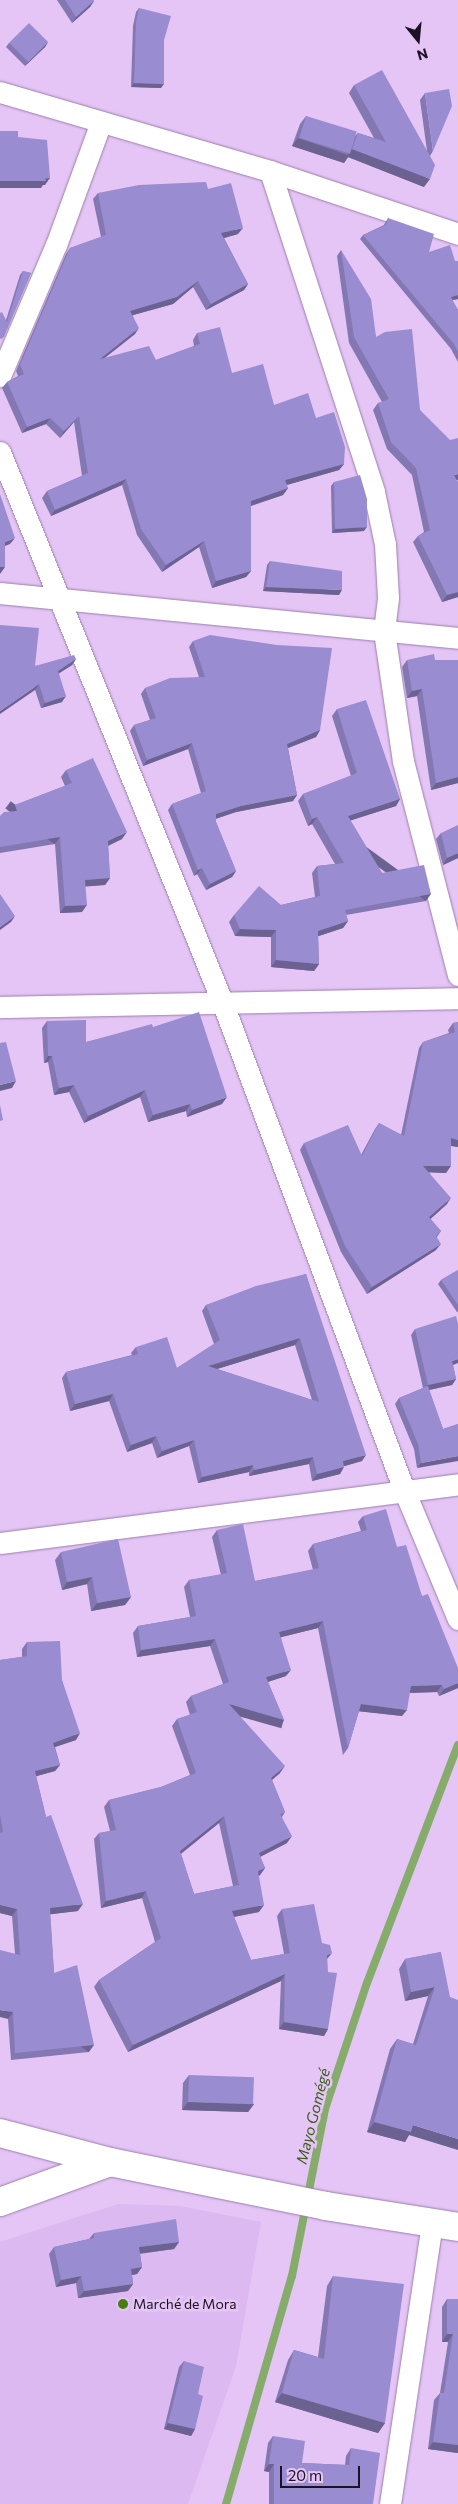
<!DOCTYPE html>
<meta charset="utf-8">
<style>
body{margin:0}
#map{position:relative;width:458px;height:2504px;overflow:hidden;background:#e4c5f6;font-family:Commissioner,sans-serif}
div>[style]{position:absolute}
.built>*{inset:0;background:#dcb9f0}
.stream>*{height:8px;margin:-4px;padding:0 4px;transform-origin:4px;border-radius:4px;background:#86ac6b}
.roads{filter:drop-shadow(0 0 1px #9b7eac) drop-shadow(0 0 1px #9b7eac)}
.street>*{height:21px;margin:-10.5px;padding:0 10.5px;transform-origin:10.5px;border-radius:10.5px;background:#fff}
.secondary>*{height:28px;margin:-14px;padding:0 14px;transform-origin:14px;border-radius:14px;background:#fff}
.highway>*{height:28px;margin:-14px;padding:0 14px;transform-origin:14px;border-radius:14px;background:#fff}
.wall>*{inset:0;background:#8478b3}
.shaded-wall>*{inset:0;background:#6c6292;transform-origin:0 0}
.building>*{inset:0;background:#9a8cd0;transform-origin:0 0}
.dots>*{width:14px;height:14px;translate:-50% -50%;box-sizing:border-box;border:2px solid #e4c5f6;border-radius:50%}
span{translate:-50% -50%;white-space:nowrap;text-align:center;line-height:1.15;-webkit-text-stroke:5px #e4c5f6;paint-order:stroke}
.poi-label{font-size:14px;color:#1d1223}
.left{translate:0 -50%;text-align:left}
.water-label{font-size:15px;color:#3a5d1a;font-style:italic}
.north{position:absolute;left:393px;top:15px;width:50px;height:50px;-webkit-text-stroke:4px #e4c5f6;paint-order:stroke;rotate:163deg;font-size:14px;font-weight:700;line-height:20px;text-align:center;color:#1d1223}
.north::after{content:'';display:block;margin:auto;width:18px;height:22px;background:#1d1223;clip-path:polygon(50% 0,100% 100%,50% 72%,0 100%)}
.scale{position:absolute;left:280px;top:2466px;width:80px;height:22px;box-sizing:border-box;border:2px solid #1d1223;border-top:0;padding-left:6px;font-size:15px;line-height:18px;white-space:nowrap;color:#1d1223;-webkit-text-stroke:4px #e4c5f6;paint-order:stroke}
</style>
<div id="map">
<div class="built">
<i style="clip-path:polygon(118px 2204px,180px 2206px,261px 2222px,236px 2366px,188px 2504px,0 2504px,0 2242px)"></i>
</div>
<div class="stream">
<i style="left:226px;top:2504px;width:237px;rotate:-73.9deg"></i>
<i style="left:292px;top:2276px;width:170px;rotate:-78.8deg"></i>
<i style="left:325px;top:2109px;width:133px;rotate:-71.6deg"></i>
<i style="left:367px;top:1983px;width:255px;rotate:-69.1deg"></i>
</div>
<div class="roads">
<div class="street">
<i style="left:0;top:92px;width:281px;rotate:16.3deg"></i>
<i style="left:270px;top:171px;width:198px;rotate:18.5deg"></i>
<i style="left:270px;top:171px;width:337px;rotate:72deg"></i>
<i style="left:374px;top:492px;width:53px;rotate:78.1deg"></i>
<i style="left:385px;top:544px;width:54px;rotate:86.8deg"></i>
<i style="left:388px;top:598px;width:33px;rotate:97deg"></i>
<i style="left:384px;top:631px;width:131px;rotate:81.7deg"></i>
<i style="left:403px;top:761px;width:221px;rotate:75.6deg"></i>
<i style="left:0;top:376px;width:142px;rotate:-66.9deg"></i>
<i style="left:56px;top:245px;width:131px;rotate:-69.9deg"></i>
<i style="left:0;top:452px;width:595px;rotate:68deg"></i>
<i style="left:223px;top:1004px;width:519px;rotate:69.57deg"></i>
<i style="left:404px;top:1490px;width:140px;rotate:67.3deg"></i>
<i style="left:0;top:593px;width:460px;rotate:5.6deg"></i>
<i style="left:0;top:1007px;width:458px;rotate:-1.1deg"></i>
<i style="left:0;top:1543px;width:462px;rotate:-7.3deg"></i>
<i style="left:390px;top:2504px;width:285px;rotate:-81.5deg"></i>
</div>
<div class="secondary">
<i style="left:0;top:2202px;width:117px;rotate:-20deg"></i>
</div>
<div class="highway">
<i style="left:0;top:2133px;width:114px;rotate:14.8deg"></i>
<i style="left:110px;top:2162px;width:220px;rotate:11.5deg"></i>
<i style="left:326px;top:2206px;width:134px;rotate:9deg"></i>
</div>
</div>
<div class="wall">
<i style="clip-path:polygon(57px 0,93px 0,94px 1px,90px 7px,72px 23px)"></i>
<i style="clip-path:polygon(139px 8px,164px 40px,161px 88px,131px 87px,133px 26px,136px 12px)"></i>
<i style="clip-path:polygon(48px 42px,45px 47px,25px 66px,6px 47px,9px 43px)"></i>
<i style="clip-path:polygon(354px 85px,427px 151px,420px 100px,425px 93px,433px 151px,430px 156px,424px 187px,348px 157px,344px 163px,292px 146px,300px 124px,306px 116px,355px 136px,358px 133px,374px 138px,349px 93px)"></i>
<i style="clip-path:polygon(208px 189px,238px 234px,224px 238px,248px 284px,244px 290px,206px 310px,193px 287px,173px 304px,133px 315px,135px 334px,105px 358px,156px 360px,194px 346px,193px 340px,197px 333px,232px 373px,274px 405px,316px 418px,344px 464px,339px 470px,286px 485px,288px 488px,283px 495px,251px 506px,251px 571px,246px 577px,212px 588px,199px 547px,162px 572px,137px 535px,122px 485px,51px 516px,42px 498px,47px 491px,82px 476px,74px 422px,60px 438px,46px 424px,22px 433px,2px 388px,7px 382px,18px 376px,16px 371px,66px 254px,70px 248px,101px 237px,93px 199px,98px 193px)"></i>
<i style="clip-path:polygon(388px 218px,429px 252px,455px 261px,458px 299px,452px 300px,458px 310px,458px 362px,451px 349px,360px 239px,363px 235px,384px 225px,385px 223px)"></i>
<i style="clip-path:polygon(341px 250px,376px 337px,420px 410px,457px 480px,458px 597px,442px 602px,413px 542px,418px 536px,424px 532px,412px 475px,387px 449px,373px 410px,378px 403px,382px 402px,349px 343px,337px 256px)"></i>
<i style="clip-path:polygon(23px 271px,31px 273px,1px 341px,6px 320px,20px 275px)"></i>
<i style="clip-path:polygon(334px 482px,364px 531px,332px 533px,331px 486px)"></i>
<i style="clip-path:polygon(270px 561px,339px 595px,263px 591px,267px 565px)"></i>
<i style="clip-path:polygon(193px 641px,320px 730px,316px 737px,288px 748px,297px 795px,293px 801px,236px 812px,216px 819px,216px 822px,236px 871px,232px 877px,206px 890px,197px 874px,194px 876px,168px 810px,172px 804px,201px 793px,188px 749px,143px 766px,130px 731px,134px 725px,150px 720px,141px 694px,145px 688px,199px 677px,189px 647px)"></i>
<i style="clip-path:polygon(76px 659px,72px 665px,59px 673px,62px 702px,41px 708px,35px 690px,35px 666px)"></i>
<i style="clip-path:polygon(407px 660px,458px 660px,458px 783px,431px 790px,417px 696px,407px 698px,402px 667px)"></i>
<i style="clip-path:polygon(337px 709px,400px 799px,396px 806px,350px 820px,382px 873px,426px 901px,346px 915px,348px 921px,343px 928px,318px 936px,319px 964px,314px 971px,271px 967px,271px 937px,235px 936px,229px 922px,234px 915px,281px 905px,315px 897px,312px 873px,317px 866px,335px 864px,312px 824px,308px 826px,298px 801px,303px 794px,351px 776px,332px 716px)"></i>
<i style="clip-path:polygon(66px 770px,122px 839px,108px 846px,110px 878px,105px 885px,85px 886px,82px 912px,60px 913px,55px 844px,0 853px,0 816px,11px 811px,15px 805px,65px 786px,61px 777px)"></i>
<i style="clip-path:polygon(441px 833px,458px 858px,443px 865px,436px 839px)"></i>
<i style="clip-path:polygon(47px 1021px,86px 1042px,153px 1027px,222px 1104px,187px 1117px,186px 1111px,148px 1122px,140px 1097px,84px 1123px,69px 1092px,54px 1095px,48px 1062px,44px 1063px,42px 1028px)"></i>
<i style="clip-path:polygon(458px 1022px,458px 1147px,451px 1146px,446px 1173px,429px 1172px,447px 1204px,430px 1219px,441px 1231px,437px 1237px,436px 1250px,367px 1294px,341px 1252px,300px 1150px,304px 1143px,361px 1155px,375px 1129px,379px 1123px,401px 1135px,419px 1048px,423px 1042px,449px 1033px,448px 1030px,453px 1023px)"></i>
<i style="clip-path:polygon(458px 1270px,458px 1312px,457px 1312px,438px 1284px,441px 1280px)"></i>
<i style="clip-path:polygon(evenodd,306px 1274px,362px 1461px,344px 1466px,340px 1474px,312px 1481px,309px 1464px,249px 1476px,249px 1472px,198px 1483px,189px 1446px,157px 1458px,152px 1443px,127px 1452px,109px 1401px,70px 1411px,62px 1378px,66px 1372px,132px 1355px,131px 1353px,136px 1347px,177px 1368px,214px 1344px,202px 1311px,206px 1305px,306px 1274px,295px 1345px,312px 1400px,217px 1369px,295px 1345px)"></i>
<i style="clip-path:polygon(415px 1329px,453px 1365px,456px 1379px,452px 1385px,429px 1390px,443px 1429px,458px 1424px,417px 1468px,414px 1449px,395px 1404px,399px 1398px,423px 1388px,411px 1335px)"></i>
<i style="clip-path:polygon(evenodd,363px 1516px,397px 1547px,422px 1596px,458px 1688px,439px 1696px,437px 1692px,409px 1693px,402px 1716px,359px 1711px,348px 1748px,343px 1755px,318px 1628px,281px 1637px,286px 1676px,268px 1682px,284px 1720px,280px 1727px,239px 1715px,280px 1773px,272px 1780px,285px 1812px,282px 1817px,287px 1843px,260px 1857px,265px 1868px,260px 1875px,259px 1876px,259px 1912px,234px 1917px,251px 1960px,284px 1954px,277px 1916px,282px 1909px,322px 1943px,327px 1959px,328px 2029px,324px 2036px,279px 2029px,281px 1981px,128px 2052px,94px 1987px,99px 1980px,155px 1942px,142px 1898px,101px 1908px,94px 1839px,99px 1833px,110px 1831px,104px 1807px,109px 1800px,161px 1787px,190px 1775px,172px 1726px,177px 1719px,190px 1715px,186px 1702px,191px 1696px,223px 1684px,210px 1646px,137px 1657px,133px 1633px,138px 1626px,190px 1617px,184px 1587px,189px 1580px,221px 1575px,212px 1537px,217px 1530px,255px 1581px,313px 1570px,308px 1551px,313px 1544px,361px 1531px,358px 1522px,363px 1516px,219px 1823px,233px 1886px,194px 1894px,181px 1854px,219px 1823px)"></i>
<i style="clip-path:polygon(61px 1552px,131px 1597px,125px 1605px,91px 1611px,87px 1584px,62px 1590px,55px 1560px)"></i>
<i style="clip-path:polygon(27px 1642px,62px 1680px,76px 1740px,55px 1747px,60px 1765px,55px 1771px,36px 1776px,46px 1817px,78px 1911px,50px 1914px,54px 1973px,89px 2052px,11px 2060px,8px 2019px,15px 1954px,12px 1916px,0 1913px,0 1660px,22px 1657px,22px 1649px)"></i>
<i style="clip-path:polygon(441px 1952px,409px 2135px,405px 2142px,367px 2132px,390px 2049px,397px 2039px,413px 2044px,428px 1996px,405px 2001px,399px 1969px,405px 1959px)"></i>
<i style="clip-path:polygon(189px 2075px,254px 2104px,248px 2112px,182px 2110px,183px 2083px)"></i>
<i style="clip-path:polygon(94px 2233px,179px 2242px,174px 2249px,140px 2254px,142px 2267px,137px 2274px,132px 2275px,133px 2284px,128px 2291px,78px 2298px,76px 2283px,56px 2287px,49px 2254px,54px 2247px,89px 2239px)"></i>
<i style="clip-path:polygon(333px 2276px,385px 2423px,378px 2433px,275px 2402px,288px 2360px,294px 2350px,318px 2357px,327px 2286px)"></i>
<i style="clip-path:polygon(447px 2299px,458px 2299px,458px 2453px,428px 2449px,434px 2400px,440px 2393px,448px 2342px,442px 2342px,442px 2307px)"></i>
<i style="clip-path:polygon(184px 2361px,198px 2394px,195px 2429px,191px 2436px,164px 2429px,179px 2367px)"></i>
<i style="clip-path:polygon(273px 2436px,302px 2463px,345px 2465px,346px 2456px,351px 2448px,373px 2504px,269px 2504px,269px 2472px,264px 2471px,268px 2443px)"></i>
</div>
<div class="shaded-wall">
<i style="clip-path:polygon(94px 1px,90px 7px,72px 23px,76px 17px)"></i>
<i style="clip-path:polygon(48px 42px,45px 47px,25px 66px,28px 62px)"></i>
<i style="clip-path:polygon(134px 83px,164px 84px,161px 88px,131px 87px)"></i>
<i style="clip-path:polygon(298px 138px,348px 155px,352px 149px,430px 179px,424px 187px,348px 157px,344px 163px,292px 146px)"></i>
<i style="clip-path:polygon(50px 178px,45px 185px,43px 185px,41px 188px,0 188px,0 181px)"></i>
<i style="clip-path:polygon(243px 228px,238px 234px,217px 240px,221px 233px)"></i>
<i style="clip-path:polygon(198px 281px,193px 287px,173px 304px,126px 317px,130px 311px)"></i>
<i style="clip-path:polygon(248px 284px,244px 290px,206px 310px,211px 304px)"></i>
<i style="clip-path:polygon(458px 295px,458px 299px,448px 301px,451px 297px)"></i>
<i style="clip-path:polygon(139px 328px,135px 334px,95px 365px,100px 359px)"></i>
<i style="clip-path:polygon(79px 416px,74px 422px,60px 438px,64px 431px)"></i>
<i style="clip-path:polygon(50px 418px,46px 424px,22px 433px,27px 427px)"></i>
<i style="clip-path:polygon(344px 464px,339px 470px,280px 487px,285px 480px)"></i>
<i style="clip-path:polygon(458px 474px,458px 480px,449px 482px,454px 475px)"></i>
<i style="clip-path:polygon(126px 479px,122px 485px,51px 516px,55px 510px)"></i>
<i style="clip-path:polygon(288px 488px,283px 495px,247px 507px,251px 501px)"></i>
<i style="clip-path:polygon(367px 527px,364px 531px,332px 533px,335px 529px)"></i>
<i style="clip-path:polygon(15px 538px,10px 544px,0 548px,5px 542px)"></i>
<i style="clip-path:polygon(204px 541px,199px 547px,162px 572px,166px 565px)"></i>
<i style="clip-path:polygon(0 567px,5px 567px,0 574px)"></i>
<i style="clip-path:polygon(251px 571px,246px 577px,212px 588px,216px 581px)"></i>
<i style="clip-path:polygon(266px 587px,342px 590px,339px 595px,263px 591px)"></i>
<i style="clip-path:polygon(458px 592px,458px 597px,442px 602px,447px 595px)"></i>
<i style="clip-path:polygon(76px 659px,72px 665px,55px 676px,58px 671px)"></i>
<i style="clip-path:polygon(39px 684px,35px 690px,0 714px,0 711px)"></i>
<i style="clip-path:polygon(422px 689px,417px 696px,407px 698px,412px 691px)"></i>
<i style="clip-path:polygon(66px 696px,62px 702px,41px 708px,45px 703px)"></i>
<i style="clip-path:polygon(320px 730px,316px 737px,283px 750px,287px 744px)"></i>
<i style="clip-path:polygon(192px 743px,188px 749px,143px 766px,147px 760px)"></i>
<i style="clip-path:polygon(458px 777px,458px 783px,431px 790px,436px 783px)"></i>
<i style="clip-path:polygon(297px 795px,293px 801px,236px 812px,211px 820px,216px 814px,241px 806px)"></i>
<i style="clip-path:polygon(400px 799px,396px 806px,343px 823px,348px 816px)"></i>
<i style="clip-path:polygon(317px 817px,312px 824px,308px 826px,312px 819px)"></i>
<i style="clip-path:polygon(127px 832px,122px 839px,103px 848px,108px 841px)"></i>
<i style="left:60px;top:837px;width:9px;height:61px;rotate:126deg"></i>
<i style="clip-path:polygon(458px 853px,458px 858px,443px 865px,447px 858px)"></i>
<i style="clip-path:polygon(202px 868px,197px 874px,194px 876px,198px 870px)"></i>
<i style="clip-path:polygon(236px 871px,232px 877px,206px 890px,210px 884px)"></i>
<i style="clip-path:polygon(110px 878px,105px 885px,80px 887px,85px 880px)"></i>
<i style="left:431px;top:894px;width:9px;height:87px;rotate:126deg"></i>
<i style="clip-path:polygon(87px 905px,82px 912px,60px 913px,65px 906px)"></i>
<i style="clip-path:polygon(15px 916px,11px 922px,0 930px,0 927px)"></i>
<i style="clip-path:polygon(348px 921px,343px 928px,313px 938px,318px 931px)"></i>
<i style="clip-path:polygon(240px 929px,276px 930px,271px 937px,235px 936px)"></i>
<i style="clip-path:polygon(276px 960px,319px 964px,314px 971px,271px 967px)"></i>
<i style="clip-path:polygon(48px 1056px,52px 1056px,48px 1062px,44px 1063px)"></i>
<i style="clip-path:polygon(16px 1081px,12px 1088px,0 1091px,0 1085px)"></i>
<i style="clip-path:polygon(74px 1085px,69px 1092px,54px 1095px,59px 1088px)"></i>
<i style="clip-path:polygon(145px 1090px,140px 1097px,84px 1123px,88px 1116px)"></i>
<i style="clip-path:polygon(227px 1097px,222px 1104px,187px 1117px,192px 1110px)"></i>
<i style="clip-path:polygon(190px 1104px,186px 1111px,148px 1122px,153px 1115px)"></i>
<i style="clip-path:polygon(451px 1138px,458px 1140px,458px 1147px,446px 1145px)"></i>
<i style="clip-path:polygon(423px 1166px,451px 1166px,446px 1173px,418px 1172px)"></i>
<i style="clip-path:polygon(451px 1198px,447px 1204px,425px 1224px,429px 1217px)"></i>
<i style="clip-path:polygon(441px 1244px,436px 1250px,367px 1294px,372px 1287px)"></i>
<i style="clip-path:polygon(300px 1338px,295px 1345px,204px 1373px,208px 1366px)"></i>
<i style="clip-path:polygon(458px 1359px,458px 1363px,448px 1367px,452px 1361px)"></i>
<i style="clip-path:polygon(456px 1379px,452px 1385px,424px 1391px,428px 1385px)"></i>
<i style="clip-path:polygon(113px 1394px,109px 1401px,70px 1411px,75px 1404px)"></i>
<i style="clip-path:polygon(156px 1436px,152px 1443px,127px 1452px,131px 1445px)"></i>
<i style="clip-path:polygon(194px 1440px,189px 1446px,157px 1458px,162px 1451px)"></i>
<i style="clip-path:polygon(366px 1455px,362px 1461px,338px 1468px,343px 1461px)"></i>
<i style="clip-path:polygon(458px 1456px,458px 1461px,417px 1468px,421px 1463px)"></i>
<i style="clip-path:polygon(313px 1457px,309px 1464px,249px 1476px,254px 1470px)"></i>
<i style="clip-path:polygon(253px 1465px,249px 1472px,198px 1483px,202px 1477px)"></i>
<i style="clip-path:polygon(344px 1467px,340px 1474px,312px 1481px,317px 1474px)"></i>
<i style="clip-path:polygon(92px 1577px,87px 1584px,62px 1590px,67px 1582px)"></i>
<i style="clip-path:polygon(131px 1597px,125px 1605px,91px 1611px,97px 1603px)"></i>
<i style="clip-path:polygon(323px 1621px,318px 1628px,274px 1639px,279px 1632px)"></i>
<i style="clip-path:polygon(215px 1639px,210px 1646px,137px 1657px,141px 1650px)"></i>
<i style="clip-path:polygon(291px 1670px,286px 1676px,261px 1684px,266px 1677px)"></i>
<i style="clip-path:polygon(458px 1683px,458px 1688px,439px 1696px,444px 1689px)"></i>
<i style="clip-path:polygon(442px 1685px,437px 1692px,406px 1693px,411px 1686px)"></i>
<i style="left:229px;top:1704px;width:57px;height:9px;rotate:16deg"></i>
<i style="clip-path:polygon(361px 1704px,407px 1710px,402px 1716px,356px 1711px)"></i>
<i style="clip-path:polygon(80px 1733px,76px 1740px,49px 1749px,53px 1743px)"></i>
<i style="clip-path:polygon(60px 1765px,55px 1771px,30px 1778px,35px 1771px)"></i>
<i style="clip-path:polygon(285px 1766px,280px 1773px,266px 1785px,271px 1778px)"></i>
<i style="clip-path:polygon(224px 1816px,219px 1823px,175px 1858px,180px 1851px)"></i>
<i style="clip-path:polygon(292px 1836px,287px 1843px,254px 1860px,259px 1853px)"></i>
<i style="clip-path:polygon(265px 1868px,260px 1875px,253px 1878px,258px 1871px)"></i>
<i style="clip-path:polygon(146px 1891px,142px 1898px,101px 1908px,106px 1901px)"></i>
<i style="clip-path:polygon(83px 1904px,78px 1911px,45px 1915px,50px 1908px)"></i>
<i style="clip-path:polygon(0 1905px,17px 1909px,12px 1916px,0 1913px)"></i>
<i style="clip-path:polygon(264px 1905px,259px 1912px,227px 1918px,232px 1911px)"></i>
<i style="clip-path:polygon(332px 1953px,327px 1959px,327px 1955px)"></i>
<i style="clip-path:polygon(285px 1974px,281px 1981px,128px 2052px,133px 2045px)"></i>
<i style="clip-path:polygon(435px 1987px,428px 1996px,405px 2001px,411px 1992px)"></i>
<i style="clip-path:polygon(0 2010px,13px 2012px,8px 2019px,0 2017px)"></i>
<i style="clip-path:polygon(284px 2022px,328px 2029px,324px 2036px,279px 2029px)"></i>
<i style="left:94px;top:2045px;width:9px;height:79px;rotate:126deg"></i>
<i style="clip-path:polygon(188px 2102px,254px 2104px,248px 2112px,182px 2110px)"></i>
<i style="clip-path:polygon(374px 2122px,413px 2125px,458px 2139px,458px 2150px,409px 2135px,405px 2142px,367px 2132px)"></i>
<i style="clip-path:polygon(179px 2242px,174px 2249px,134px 2254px,139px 2247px)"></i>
<i style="clip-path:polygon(142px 2267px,137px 2274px,126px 2276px,131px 2269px)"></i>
<i style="clip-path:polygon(81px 2276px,76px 2283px,56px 2287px,61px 2280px)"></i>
<i style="clip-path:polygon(133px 2284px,128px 2291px,78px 2298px,84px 2291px)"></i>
<i style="clip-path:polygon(447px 2334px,453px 2334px,448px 2342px,442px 2342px)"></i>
<i style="clip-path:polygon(282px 2393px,385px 2423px,378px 2433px,275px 2402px)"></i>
<i style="clip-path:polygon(168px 2423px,195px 2429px,191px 2436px,164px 2429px)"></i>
<i style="clip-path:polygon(433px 2442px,458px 2445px,458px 2453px,428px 2449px)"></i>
<i style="clip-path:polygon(269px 2464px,274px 2464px,269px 2472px,264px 2471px)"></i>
</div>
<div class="building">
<i style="clip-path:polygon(65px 0,93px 0,94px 1px,76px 17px)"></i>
<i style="clip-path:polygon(139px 8px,171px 16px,164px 40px,164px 84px,134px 83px,136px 22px)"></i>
<i style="left:29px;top:23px;width:27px;height:28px;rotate:45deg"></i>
<i style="clip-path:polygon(382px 70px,435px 165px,430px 179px,352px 149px,358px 133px,386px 142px,354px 85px)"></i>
<i style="clip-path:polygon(449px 89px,452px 106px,433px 151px,425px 93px)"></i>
<i style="left:306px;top:116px;width:53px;height:23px;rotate:17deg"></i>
<i style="clip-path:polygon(0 131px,18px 131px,18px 137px,47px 140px,50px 178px,45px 178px,46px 181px,0 181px)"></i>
<i style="clip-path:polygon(206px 182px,208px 189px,231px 183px,243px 228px,221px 233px,248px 284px,211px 304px,198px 281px,177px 297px,130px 311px,139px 328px,100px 359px,149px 346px,156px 360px,200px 344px,197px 333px,220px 327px,232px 373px,263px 364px,274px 405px,308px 393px,316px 418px,334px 412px,345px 447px,344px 464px,285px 480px,288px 488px,251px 501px,251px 571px,216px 581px,204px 541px,166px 565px,141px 529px,126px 479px,55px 510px,47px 491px,88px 473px,79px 416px,64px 431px,50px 418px,27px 427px,7px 382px,24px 374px,20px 365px,70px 248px,106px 235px,98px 193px,139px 185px)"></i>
<i style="clip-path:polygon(388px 218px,434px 234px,429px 252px,450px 245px,455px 261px,458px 261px,458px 295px,451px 297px,458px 310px,458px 352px,454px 344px,363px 235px,386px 225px)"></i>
<i style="clip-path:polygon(341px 250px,371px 299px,376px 337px,385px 332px,412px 329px,420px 410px,450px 440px,458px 438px,458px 474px,454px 475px,458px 482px,458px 592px,447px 595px,418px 536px,430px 530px,416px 468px,391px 442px,378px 403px,389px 399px,354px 337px)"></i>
<i style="clip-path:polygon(23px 271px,31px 273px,4px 337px,0 339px,0 313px,2px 312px,7px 322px)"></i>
<i style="clip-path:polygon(360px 475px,367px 499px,367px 527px,335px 529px,334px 482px)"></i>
<i style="clip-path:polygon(0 494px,15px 538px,5px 542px,5px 567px,0 567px)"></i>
<i style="clip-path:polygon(270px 561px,342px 571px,342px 590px,266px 587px)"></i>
<i style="clip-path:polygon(0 625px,39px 628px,35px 666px,74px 655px,76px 659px,58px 671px,66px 696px,45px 703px,39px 684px,0 711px)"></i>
<i style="clip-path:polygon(210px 635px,277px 645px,332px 648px,320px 730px,287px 744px,297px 795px,241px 806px,216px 814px,216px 822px,236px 871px,210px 884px,202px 868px,198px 870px,172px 804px,206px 791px,192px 743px,147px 760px,134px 725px,156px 718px,145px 688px,170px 678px,205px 677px,193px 641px)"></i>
<i style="clip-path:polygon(434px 654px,435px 660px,458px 660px,458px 777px,436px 783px,422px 689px,412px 691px,407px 660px)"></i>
<i style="clip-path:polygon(366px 700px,400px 799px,348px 816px,382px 873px,424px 865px,431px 894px,345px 910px,348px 921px,318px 931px,319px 964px,276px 960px,276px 930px,240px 929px,234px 915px,259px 886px,281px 905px,320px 896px,317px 866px,344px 863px,317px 817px,312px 819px,303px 794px,357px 773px,337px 709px)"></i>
<i style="clip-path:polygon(93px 758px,127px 832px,108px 841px,110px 878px,85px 880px,87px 905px,65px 906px,60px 837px,0 847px,0 816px,4px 812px,17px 811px,15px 805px,72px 783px,66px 770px)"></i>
<i style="clip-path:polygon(458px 825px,458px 853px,447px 858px,441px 833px)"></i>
<i style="clip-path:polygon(0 894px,15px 916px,0 927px)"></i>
<i style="clip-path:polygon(199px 1012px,227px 1097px,192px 1110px,190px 1104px,153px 1115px,145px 1090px,88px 1116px,74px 1085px,59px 1088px,52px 1056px,48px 1056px,47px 1021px,86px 1020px,86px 1042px,152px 1024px,153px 1027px)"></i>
<i style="clip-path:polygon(458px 1022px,458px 1140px,451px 1138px,451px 1166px,423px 1166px,451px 1198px,429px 1217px,441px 1231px,436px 1236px,441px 1244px,372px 1287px,345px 1246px,304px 1143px,348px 1125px,362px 1156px,379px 1123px,404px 1136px,423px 1042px,455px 1032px,453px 1023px)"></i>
<i style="clip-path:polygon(6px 1042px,16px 1081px,0 1085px,0 1043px)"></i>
<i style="clip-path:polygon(0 1105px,3px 1120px,0 1121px)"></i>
<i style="clip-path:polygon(458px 1270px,458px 1305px,441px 1280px)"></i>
<i style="clip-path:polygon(evenodd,306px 1274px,366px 1455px,343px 1461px,344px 1467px,317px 1474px,313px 1457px,254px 1470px,253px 1465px,202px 1477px,194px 1440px,162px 1451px,156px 1436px,131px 1445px,113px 1394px,75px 1404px,66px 1372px,138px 1354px,136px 1347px,167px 1337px,177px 1368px,220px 1340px,206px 1305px,256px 1286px,306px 1274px,300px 1338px,319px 1402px,208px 1366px,300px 1338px)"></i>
<i style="clip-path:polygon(456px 1316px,458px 1324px,458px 1359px,452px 1361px,456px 1379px,428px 1385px,415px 1329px)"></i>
<i style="clip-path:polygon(428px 1386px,443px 1429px,458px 1424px,458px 1456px,421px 1463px,418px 1444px,399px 1398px)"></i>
<i style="clip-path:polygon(evenodd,386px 1509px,397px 1547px,406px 1545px,422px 1596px,428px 1594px,458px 1668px,458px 1683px,444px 1689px,442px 1685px,411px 1686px,407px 1710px,361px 1704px,348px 1748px,323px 1621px,279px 1632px,291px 1670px,266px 1677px,284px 1720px,229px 1704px,285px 1766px,271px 1778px,285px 1812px,280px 1814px,292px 1836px,259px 1853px,265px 1868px,258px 1871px,264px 1905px,232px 1911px,251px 1960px,290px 1953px,282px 1909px,314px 1904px,322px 1943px,330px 1945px,332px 1953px,327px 1955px,328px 1972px,337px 1973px,328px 2029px,284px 2022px,285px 1974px,133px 2045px,99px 1980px,161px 1938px,146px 1891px,106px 1901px,99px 1833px,116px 1830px,109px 1800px,161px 1787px,196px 1773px,177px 1719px,197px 1712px,191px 1696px,229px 1682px,215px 1639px,141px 1650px,138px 1626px,196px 1616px,189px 1580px,227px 1573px,217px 1530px,243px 1524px,255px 1581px,319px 1568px,313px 1544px,367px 1530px,363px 1516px,386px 1509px,224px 1816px,239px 1885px,194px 1894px,180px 1851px,224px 1816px)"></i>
<i style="clip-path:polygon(118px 1539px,131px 1597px,97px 1603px,92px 1577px,67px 1582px,61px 1552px)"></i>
<i style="clip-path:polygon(60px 1641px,62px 1680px,80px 1733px,53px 1743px,60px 1765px,35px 1771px,46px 1817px,51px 1815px,83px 1904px,50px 1908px,54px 1973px,77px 1965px,94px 2045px,15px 2053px,13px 2012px,0 2010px,0 1950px,20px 1955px,17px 1909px,0 1905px,0 1833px,3px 1832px,0 1815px,0 1660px,27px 1656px,27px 1642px)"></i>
<i style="clip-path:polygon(441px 1952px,450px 1997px,458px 2000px,458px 2139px,413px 2125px,411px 2132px,374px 2122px,397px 2039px,416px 2045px,435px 1987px,411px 1992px,405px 1959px)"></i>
<i style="left:189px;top:2075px;width:65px;height:27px;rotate:2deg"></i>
<i style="clip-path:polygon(176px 2219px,179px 2242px,139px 2247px,142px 2267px,131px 2269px,133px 2284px,84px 2291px,81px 2276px,61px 2280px,54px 2247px,94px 2238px,94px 2233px)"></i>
<i style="clip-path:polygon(333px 2276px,404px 2284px,385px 2423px,282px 2393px,294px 2350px,324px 2359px)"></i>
<i style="clip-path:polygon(447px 2299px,458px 2299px,458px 2445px,433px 2442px,440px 2393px,444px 2393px,453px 2334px,447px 2334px)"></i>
<i style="clip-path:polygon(184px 2361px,204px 2367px,198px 2394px,203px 2396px,195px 2429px,168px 2423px)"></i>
<i style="clip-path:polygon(273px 2436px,305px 2441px,302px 2463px,349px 2465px,351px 2448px,380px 2453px,373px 2504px,274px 2504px,274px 2464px,269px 2464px)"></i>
</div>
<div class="dots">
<i style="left:123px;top:2304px;background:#497d0f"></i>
</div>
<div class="poi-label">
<span class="left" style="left:133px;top:2304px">Marché de Mora</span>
</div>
<div class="water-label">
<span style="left:313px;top:2116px;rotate:-76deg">Mayo Gomégé</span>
</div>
<div class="north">N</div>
<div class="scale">20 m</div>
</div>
